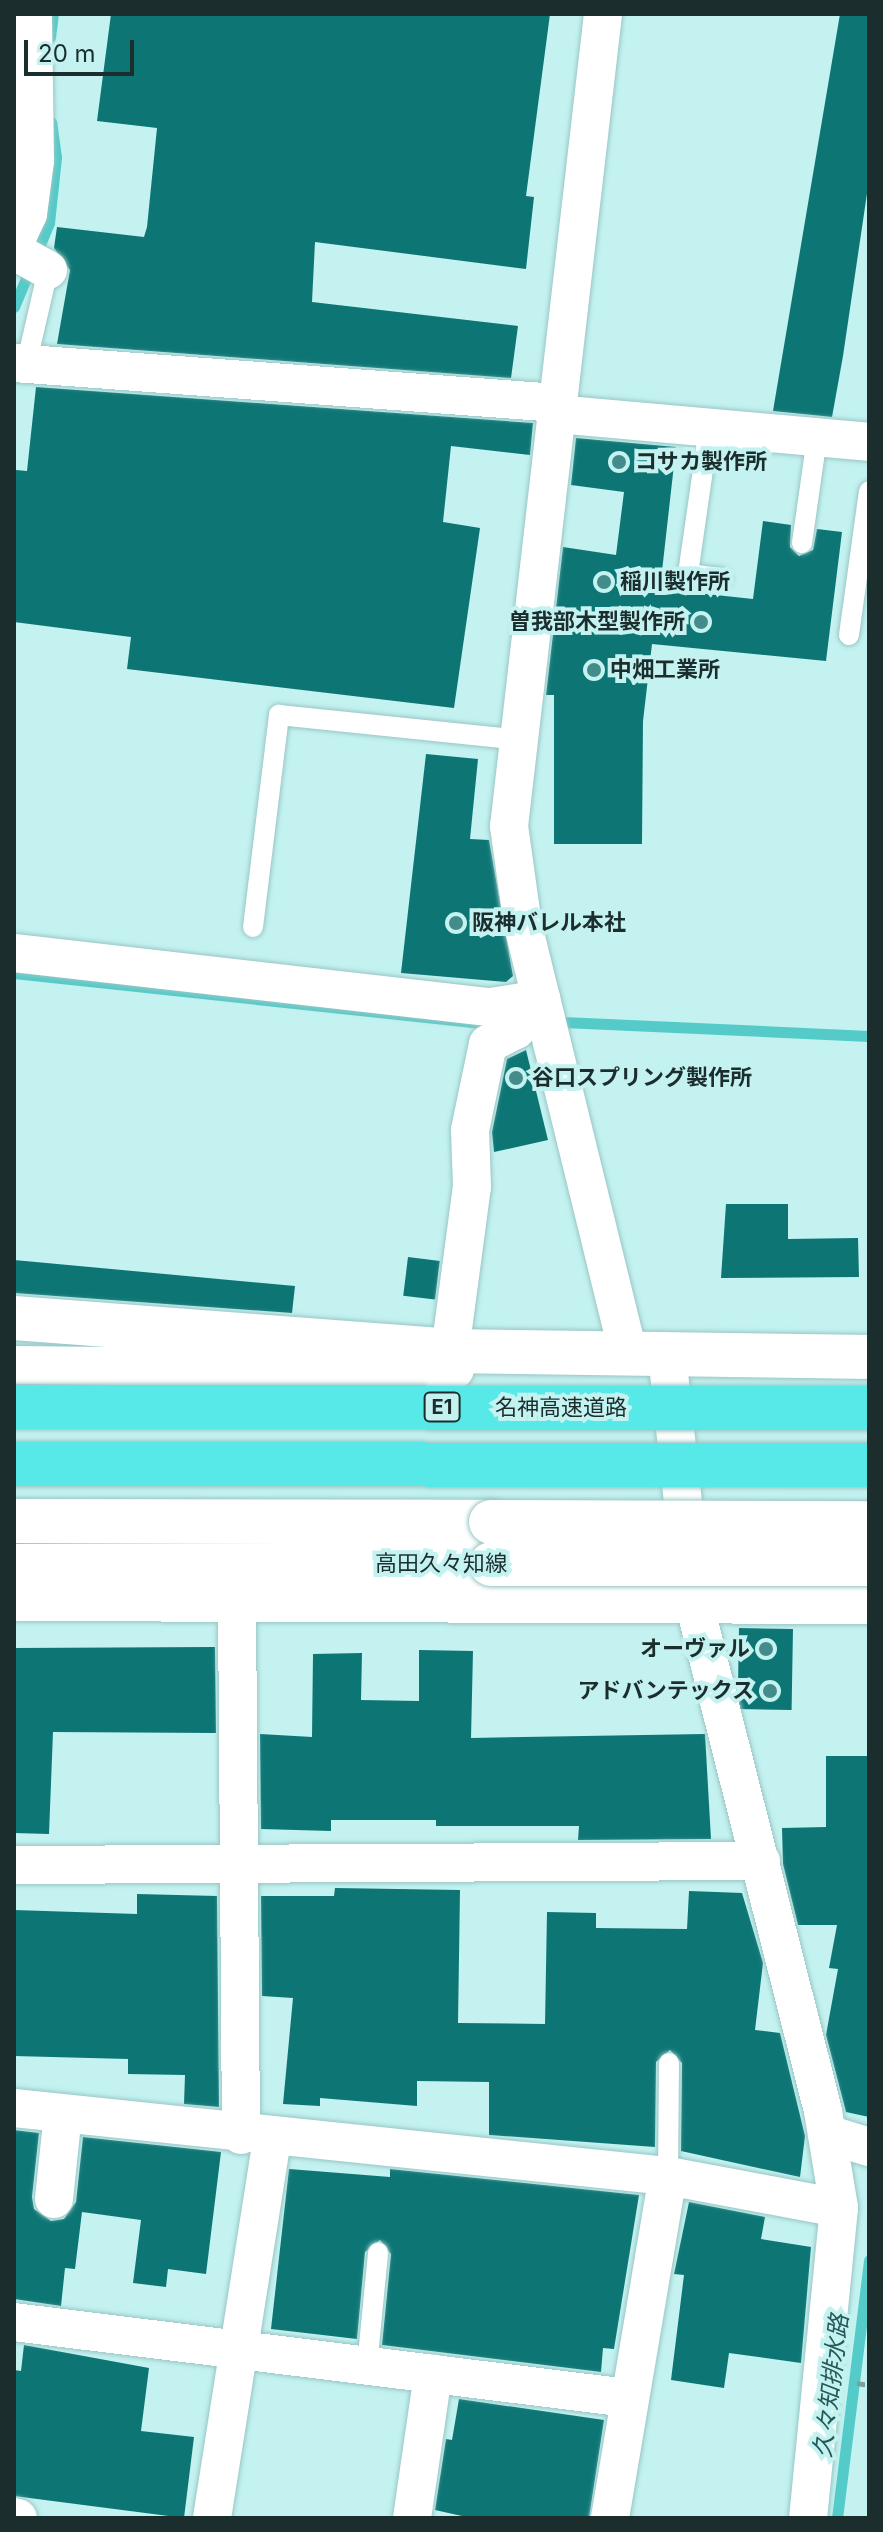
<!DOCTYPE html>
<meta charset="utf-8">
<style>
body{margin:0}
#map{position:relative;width:883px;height:2532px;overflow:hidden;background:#c3f2f0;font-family:Inter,"Noto Sans JP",sans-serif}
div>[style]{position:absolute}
.stream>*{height:11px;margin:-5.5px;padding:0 5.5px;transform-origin:5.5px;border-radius:5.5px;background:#54cbc9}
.building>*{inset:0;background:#0e7575;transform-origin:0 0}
.path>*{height:5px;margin-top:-2.5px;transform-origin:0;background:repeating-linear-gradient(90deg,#7da09f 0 8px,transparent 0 12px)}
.roads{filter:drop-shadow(0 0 2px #99c6c5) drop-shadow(0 0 2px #99c6c5)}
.service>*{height:20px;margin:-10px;padding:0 10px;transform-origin:10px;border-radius:10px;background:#fff}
.minor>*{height:38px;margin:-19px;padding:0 19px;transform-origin:19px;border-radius:19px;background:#fff}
.tertiary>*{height:44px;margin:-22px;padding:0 22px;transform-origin:22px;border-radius:22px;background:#fff}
.secondary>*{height:44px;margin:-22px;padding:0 22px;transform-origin:22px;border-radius:22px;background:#fff}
.bridges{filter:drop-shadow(0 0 2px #99c6c5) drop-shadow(0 0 2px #99c6c5)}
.secondary-bridge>*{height:44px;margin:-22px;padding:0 22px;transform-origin:22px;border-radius:22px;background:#fff}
.motorway-bridge>*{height:44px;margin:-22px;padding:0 22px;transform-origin:22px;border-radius:22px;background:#57e9e7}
.dots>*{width:22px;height:22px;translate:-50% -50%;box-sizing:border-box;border:4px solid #c3f2f0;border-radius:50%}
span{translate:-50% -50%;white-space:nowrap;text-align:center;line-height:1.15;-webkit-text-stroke:8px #c3f2f0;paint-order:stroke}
.shield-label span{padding:2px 6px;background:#c3f2f0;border:2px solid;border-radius:6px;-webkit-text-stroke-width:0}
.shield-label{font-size:20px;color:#1b2d2d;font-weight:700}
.poi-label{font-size:22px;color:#1b2d2d;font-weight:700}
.left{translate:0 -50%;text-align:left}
.right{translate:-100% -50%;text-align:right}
.street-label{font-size:22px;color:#1b2d2d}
.water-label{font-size:24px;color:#255857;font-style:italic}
.frame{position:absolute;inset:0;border:16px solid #1b2d2d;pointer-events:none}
.scale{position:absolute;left:24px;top:40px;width:110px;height:36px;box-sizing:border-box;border:4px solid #1b2d2d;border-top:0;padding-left:10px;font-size:24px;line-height:28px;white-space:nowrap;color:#1b2d2d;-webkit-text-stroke:6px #c3f2f0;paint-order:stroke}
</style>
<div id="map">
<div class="stream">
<i style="left:50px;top:37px;width:23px;rotate:-83deg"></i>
<i style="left:14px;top:307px;width:91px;rotate:-67.4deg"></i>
<i style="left:49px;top:223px;width:66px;rotate:-83.9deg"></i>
<i style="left:56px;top:157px;width:35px;rotate:-98deg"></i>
<i style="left:14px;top:973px;width:483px;rotate:6.1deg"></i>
<i style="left:563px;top:1022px;width:306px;rotate:2.6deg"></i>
<i style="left:837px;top:2518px;width:260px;rotate:-82.9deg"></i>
</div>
<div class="building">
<i style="clip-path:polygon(111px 14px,550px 14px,526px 196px,534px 197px,526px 269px,315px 242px,312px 302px,518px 326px,511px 378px,57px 344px,70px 270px,54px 248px,57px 227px,144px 237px,147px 227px,157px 128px,97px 121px)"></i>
<i style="clip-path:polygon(840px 14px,869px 14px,869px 180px,843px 356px,832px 417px,773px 411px)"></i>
<i style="clip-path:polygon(36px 387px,533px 423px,530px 455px,451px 446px,443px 522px,480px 528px,454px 708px,127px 669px,131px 637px,14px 622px,14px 489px,16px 470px,27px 471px)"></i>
<i style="clip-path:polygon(576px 438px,676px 447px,660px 589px,753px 599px,763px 521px,791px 525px,790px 547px,799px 556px,813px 550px,817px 529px,842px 532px,826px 661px,652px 644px,643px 721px,642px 844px,554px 844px,554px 695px,546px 695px,563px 547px,616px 555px,624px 492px,571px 485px)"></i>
<i style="clip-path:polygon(426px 754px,478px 759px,470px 839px,489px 840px,513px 976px,506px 982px,401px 973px)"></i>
<i style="clip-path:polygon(526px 1050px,548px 1140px,494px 1152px,492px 1132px,507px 1059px)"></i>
<i style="clip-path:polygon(726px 1204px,788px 1204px,788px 1239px,858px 1238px,859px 1277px,721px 1278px)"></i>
<i style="left:408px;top:1257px;width:32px;height:39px;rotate:7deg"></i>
<i style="clip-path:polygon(14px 1260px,295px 1286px,292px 1313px,14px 1293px)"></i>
<i style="left:739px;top:1628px;width:54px;height:81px;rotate:1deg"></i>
<i style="clip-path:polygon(215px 1647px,216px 1733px,53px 1732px,49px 1834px,14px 1833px,14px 1648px)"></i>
<i style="clip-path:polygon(419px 1650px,473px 1651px,471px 1738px,705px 1734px,711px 1839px,578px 1840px,579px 1826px,436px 1826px,436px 1820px,331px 1820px,331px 1831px,261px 1829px,260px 1734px,312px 1737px,313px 1654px,362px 1653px,361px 1700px,419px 1701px)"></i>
<i style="clip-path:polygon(826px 1756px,869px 1756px,869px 2117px,846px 2112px,826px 2035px,838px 1969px,829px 1968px,837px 1925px,798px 1925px,783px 1864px,782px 1828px,826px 1827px)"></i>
<i style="clip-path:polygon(335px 1888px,460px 1890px,458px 2023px,545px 2024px,547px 1912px,596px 1913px,596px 1928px,687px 1929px,689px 1891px,742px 1893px,763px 1963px,755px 2030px,780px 2033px,805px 2136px,800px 2177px,681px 2151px,682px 2063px,670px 2050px,656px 2062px,655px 2147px,489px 2135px,489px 2082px,417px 2081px,417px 2106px,320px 2098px,320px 2106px,283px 2104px,293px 1998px,262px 1996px,261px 1896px,334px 1896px)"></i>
<i style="clip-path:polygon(137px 1894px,217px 1896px,219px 2107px,184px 2104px,185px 2075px,128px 2074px,128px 2059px,14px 2056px,14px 1910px,137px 1914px)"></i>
<i style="clip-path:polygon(14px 2130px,39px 2133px,32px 2197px,34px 2209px,51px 2221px,64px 2219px,76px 2202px,83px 2137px,221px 2152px,206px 2274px,168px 2269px,166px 2287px,133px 2283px,141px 2220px,82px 2212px,75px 2269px,65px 2268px,61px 2306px,14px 2299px)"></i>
<i style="clip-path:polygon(289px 2169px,390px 2177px,390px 2169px,639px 2195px,614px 2349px,603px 2348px,601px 2372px,382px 2345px,391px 2254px,380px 2240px,365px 2252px,357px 2339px,271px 2329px)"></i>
<i style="clip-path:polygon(689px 2202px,765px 2217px,761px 2239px,811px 2247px,801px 2363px,729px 2353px,724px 2388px,671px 2380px,684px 2275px,674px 2274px)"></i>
<i style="clip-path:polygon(24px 2345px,149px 2368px,141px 2431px,194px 2437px,184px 2518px,14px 2496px,14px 2370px,21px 2371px)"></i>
<i style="clip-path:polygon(459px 2399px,604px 2420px,589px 2518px,471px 2518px,435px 2510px,446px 2439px,452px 2440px)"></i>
</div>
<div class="path">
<i style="left:857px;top:2383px;width:11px;rotate:10deg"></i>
</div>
<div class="roads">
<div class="service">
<i style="left:27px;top:361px;width:93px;rotate:-77deg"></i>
<i style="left:709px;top:428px;width:148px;rotate:98.2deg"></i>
<i style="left:688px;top:574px;width:34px;rotate:7deg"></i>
<i style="left:802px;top:543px;width:107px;rotate:-81.9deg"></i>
<i style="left:849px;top:635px;width:145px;rotate:-82.1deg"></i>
<i style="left:253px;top:927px;width:214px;rotate:-83deg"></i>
<i style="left:279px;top:715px;width:241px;rotate:5.9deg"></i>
<i style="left:668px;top:2176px;width:113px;rotate:-89.5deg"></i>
<i style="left:367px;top:2366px;width:114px;rotate:-84.4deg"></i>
</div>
<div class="minor">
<i style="left:603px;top:14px;width:817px;rotate:96.6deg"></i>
<i style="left:509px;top:826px;width:100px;rotate:82deg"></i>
<i style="left:523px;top:925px;width:442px;rotate:76.2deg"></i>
<i style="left:14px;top:244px;width:33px;rotate:-65deg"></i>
<i style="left:28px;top:214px;width:53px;rotate:-82.5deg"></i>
<i style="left:35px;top:161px;width:147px;rotate:-90.8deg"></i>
<i style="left:14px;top:251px;width:39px;rotate:29deg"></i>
<i style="left:14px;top:363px;width:545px;rotate:4.21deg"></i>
<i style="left:557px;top:414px;width:313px;rotate:5.1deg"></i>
<i style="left:14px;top:953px;width:480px;rotate:6.5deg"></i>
<i style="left:491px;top:1007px;width:51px;rotate:-9.1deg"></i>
<i style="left:450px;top:1351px;width:165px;rotate:-82.4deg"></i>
<i style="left:472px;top:1187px;width:57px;rotate:-92deg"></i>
<i style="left:470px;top:1130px;width:88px;rotate:-78.2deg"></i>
<i style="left:488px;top:1044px;width:31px;rotate:-27deg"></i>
<i style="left:516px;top:1030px;width:40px;rotate:-51deg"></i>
<i style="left:667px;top:1355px;width:249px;rotate:83.8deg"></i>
<i style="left:694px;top:1603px;width:524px;rotate:75.75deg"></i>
<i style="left:823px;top:2111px;width:98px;rotate:80.6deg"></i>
<i style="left:839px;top:2208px;width:312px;rotate:95.7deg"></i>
<i style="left:14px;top:1365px;width:441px;rotate:0.6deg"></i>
<i style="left:14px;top:1602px;width:855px;rotate:0.2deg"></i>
<i style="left:237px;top:1602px;width:533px;rotate:89.57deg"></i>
<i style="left:14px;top:1865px;width:747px;rotate:-0.31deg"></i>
<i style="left:14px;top:2108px;width:658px;rotate:5.94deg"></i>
<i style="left:668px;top:2176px;width:174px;rotate:10.6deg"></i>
<i style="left:827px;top:2134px;width:44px;rotate:17.2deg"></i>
<i style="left:54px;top:2199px;width:85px;rotate:-84deg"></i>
<i style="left:14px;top:2322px;width:619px;rotate:7.06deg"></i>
<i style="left:14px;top:2517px;width:4px;rotate:14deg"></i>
<i style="left:212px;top:2518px;width:384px;rotate:-81deg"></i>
<i style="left:412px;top:2518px;width:146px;rotate:-81.7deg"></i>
<i style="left:610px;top:2518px;width:347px;rotate:-80.4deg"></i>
</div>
<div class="tertiary">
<i style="left:14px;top:1318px;width:437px;rotate:4.3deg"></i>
<i style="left:450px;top:1351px;width:419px;rotate:0.8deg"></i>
</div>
<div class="secondary">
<i style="left:14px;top:1521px;width:477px;rotate:0.1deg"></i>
<i style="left:14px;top:1566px;width:477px;rotate:-0.2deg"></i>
</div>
</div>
<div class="bridges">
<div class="secondary-bridge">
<i style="left:491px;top:1522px;width:378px;rotate:0.2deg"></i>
<i style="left:491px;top:1564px;width:378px"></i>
</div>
<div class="motorway-bridge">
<i style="left:14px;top:1407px;width:855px;rotate:0.07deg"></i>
<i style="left:14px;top:1464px;width:855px;rotate:0.07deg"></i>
</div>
</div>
<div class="dots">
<i style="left:619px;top:462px;background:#448c8b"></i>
<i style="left:604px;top:582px;background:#448c8b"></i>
<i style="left:701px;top:622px;background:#448c8b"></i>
<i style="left:594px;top:670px;background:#448c8b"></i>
<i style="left:456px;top:923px;background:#448c8b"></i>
<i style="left:516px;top:1078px;background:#448c8b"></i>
<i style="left:766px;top:1649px;background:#448c8b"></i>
<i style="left:770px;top:1691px;background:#448c8b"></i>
</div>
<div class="shield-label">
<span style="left:442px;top:1407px">E1</span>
</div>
<div class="poi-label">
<span class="left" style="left:635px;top:462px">コサカ製作所</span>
<span class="left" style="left:620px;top:582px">稲川製作所</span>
<span class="right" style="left:685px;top:622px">曽我部木型製作所</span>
<span class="left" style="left:610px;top:670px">中畑工業所</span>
<span class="left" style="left:472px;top:923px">阪神バレル本社</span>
<span class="left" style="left:532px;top:1078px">谷口スプリング製作所</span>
<span class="right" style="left:750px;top:1649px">オーヴァル</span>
<span class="right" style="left:754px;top:1691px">アドバンテックス</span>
</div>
<div class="street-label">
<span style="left:561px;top:1408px">名神高速道路</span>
<span style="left:441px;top:1564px">高田久々知線</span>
</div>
<div class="water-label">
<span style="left:831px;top:2386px;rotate:-83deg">久々知排水路</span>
</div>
<div class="frame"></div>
<div class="scale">20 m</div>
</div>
